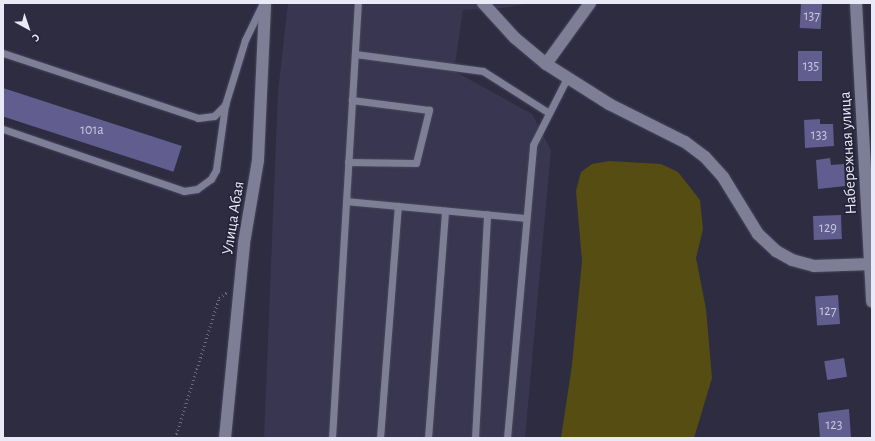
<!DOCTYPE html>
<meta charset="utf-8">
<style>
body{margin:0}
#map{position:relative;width:875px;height:441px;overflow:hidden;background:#2e2c41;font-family:"Alegreya Sans",sans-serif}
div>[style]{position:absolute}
.built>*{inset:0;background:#383650}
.water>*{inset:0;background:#554d11}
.building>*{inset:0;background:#615d8e;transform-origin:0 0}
.path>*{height:2.5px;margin-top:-1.25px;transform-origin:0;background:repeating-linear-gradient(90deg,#6b697c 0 1px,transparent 0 4px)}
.roads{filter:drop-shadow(0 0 1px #49475a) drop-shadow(0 0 1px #49475a)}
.lane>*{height:7px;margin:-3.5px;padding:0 3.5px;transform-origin:3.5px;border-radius:3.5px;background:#7f7e97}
.street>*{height:12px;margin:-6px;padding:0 6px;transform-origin:6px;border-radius:6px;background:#7f7e97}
.secondary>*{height:12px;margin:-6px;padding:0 6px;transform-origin:6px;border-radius:6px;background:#7f7e97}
span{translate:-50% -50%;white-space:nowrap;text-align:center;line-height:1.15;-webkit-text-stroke:3px #242237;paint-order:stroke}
.number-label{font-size:14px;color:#c8c6de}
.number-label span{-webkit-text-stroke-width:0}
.street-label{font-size:16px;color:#eae9f8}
.frame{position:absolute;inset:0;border:4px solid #eae9f8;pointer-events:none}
.north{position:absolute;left:8px;top:8px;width:40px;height:40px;-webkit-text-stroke:3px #242237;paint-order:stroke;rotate:140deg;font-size:11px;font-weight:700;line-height:16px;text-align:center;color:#eae9f8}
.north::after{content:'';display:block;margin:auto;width:14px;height:18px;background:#eae9f8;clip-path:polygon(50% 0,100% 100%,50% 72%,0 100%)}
</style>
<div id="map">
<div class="built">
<i style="clip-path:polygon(288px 3px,532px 3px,502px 8px,463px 10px,454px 71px,532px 114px,551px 150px,525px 438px,264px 438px,278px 91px)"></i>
</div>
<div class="water">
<i style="clip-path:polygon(609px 161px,661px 164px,678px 172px,700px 200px,703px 229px,696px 258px,706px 309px,712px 378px,694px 438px,561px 438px,572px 365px,582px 261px,576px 191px,581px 172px,592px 164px)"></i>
</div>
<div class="building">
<i style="left:801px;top:3px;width:21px;height:25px;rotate:3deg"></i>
<i style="left:798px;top:51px;width:24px;height:30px"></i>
<i style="left:3px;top:88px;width:188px;height:27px;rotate:18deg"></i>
<i style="clip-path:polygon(820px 119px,820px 124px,833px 124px,834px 146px,805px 148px,804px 120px)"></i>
<i style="clip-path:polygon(830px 158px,831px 165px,844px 164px,845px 186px,818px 189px,816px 160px)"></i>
<i style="left:841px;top:215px;width:24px;height:28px;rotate:88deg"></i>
<i style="left:838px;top:295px;width:29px;height:23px;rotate:86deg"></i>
<i style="left:844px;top:358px;width:19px;height:20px;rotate:81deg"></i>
<i style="clip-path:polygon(849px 409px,851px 438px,820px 438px,818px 413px)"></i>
</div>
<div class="path">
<i style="left:175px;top:438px;width:147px;rotate:-72.6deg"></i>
<i style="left:219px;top:298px;width:10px;rotate:-37deg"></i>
</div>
<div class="roads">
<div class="lane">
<i style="left:3px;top:53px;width:206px;rotate:18.4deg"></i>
<i style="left:198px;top:118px;width:16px;rotate:-7deg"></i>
<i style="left:214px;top:116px;width:16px;rotate:-45deg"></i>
<i style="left:225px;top:105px;width:68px;rotate:-72.9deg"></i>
<i style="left:245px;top:40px;width:41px;rotate:-64.1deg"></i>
<i style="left:355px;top:54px;width:129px;rotate:7.6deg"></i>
<i style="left:483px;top:71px;width:78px;rotate:32.5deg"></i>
<i style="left:3px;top:129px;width:191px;rotate:18.9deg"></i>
<i style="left:184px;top:191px;width:13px;rotate:-9deg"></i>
<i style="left:197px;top:189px;width:17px;rotate:-36deg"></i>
<i style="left:211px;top:179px;width:10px;rotate:-61deg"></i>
<i style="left:216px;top:170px;width:66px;rotate:-82.1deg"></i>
<i style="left:348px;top:162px;width:68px;rotate:0.8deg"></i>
<i style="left:416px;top:163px;width:55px;rotate:-76.2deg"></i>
<i style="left:429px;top:110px;width:78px;rotate:-172.6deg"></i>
<i style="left:346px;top:201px;width:181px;rotate:5.4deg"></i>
<i style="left:332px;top:438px;width:436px;rotate:-86.6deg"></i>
<i style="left:380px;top:438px;width:233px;rotate:-85.6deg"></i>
<i style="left:428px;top:438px;width:228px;rotate:-85.7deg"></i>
<i style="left:475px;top:438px;width:224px;rotate:-86.9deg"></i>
<i style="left:507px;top:438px;width:294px;rotate:-84.9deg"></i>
<i style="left:533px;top:145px;width:75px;rotate:-63.1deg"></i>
</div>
<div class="street">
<i style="left:856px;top:3px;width:299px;rotate:86.9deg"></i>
<i style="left:546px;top:64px;width:75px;rotate:-54.2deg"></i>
</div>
<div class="secondary">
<i style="left:483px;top:3px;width:47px;rotate:47.6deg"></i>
<i style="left:515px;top:38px;width:40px;rotate:40deg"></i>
<i style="left:546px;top:64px;width:75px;rotate:32.4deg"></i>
<i style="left:609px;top:104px;width:85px;rotate:26.6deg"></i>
<i style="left:685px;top:142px;width:25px;rotate:37deg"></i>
<i style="left:705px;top:157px;width:27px;rotate:48deg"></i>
<i style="left:723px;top:177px;width:67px;rotate:58.4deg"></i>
<i style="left:758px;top:234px;width:25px;rotate:43deg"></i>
<i style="left:776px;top:251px;width:18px;rotate:29deg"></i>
<i style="left:792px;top:260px;width:23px;rotate:15deg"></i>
<i style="left:814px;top:266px;width:58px;rotate:-2deg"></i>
<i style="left:225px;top:438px;width:196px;rotate:-84.4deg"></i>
<i style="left:244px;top:243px;width:84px;rotate:-80.4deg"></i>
<i style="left:258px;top:160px;width:157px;rotate:-87.4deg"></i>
</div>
</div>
<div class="number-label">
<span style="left:812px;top:16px">137</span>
<span style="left:811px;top:66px">135</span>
<span style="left:92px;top:130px">101а</span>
<span style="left:819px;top:135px">133</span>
<span style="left:828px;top:228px">129</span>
<span style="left:828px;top:311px">127</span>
<span style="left:834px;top:425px">123</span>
</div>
<div class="street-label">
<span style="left:848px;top:153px;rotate:-93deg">Набережная улица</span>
<span style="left:233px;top:218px;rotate:-81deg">Улица Абая</span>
</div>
<div class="frame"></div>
<div class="north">С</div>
</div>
